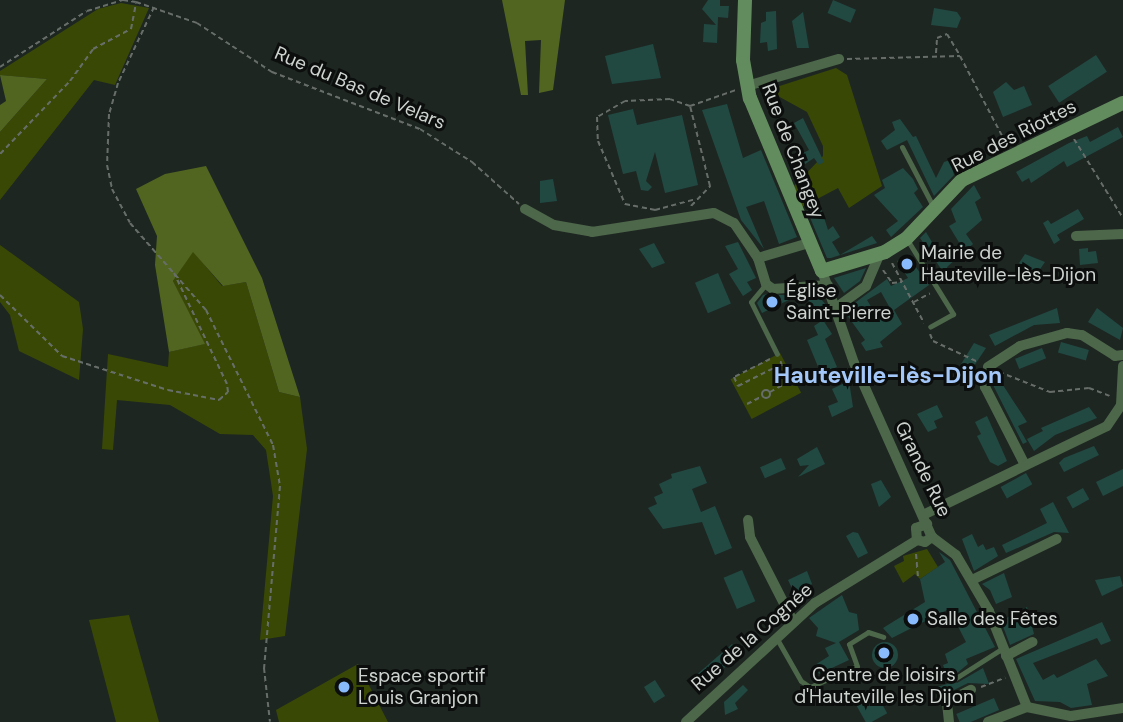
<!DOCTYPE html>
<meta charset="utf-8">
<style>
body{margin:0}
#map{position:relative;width:1123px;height:722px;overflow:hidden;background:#1e2622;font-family:"DM Sans",sans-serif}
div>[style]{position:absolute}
.green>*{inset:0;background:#394905;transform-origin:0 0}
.forest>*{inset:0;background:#526520}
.building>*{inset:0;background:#214942;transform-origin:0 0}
.round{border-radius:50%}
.path>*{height:2px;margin-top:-1px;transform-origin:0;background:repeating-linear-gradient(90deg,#676e6a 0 5px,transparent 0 8.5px)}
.path>.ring{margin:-1px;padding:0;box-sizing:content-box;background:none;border:2px solid #676e6a;border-radius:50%}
.lane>*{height:5px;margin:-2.5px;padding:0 2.5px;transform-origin:2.5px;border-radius:2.5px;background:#4d674a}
.street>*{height:10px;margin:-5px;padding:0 5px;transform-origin:5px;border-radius:5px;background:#4d674a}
.secondary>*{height:14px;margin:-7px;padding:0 7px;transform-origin:7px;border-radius:7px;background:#638c5e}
.dots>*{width:19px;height:19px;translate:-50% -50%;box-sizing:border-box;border:4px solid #0b0e0c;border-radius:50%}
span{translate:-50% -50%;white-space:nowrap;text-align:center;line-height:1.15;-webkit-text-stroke:6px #0b0e0c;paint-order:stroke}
.street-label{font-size:19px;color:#ced3d0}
.poi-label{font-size:19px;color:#ced3d0}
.left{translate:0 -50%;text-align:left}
.quarter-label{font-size:23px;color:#a3c7f8;font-weight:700}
</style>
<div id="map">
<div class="green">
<i style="clip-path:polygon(121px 3px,149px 8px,115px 85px,94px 80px,0 200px,0 132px,47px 79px,0 75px,0 71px,98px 9px)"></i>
<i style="clip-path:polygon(836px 68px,847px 75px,882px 186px,849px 208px,838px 188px,802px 207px,794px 186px,823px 156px,823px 146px,807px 112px,767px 90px)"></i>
<i style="clip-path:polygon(0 245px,79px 302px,83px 329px,79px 380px,19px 351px,10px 315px,0 302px)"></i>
<i style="clip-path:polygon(193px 251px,222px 286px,246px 282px,279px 392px,300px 397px,307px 449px,285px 636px,260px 640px,273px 496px,266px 450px,253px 435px,220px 434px,170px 405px,117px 400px,113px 450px,102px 449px,108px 354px,168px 367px,169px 352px,204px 344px,173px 281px)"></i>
<i style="left:780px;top:353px;width:45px;height:56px;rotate:62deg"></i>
<i style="clip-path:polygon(927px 549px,938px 567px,920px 579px,915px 574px,903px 583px,894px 566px,904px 561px,903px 556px)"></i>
<i style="clip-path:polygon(129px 615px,159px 722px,116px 722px,89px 620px)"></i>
<i style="clip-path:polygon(358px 664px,388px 722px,279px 722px,276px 710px)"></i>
</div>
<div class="forest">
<i style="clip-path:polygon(502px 0,565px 0,553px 90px,539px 93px,541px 40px,525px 41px,528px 95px,521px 95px)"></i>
<i style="clip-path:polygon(0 75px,47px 79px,0 132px,0 105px,6px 101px)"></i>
<i style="clip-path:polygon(206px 166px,262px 278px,300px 397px,279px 392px,246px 282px,223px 286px,193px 252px,173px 281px,205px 344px,169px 352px,155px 265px,157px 236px,136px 189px,165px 174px)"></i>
</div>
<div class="building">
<i style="clip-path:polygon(708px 0,720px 0,720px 6px,729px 6px,728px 18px,718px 17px,717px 43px,703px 42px,704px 24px,716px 25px,702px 9px)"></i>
<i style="left:833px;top:0;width:25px;height:14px;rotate:23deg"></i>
<i style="clip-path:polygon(934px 8px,957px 12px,961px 18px,957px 28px,931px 25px)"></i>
<i style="clip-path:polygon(776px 11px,777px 49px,768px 51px,767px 42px,760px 43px,761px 23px,766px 21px,766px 12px)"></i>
<i style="clip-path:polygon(803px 12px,809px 48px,797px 48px,792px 21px)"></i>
<i style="clip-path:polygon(653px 44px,661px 78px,612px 84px,605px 56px)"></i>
<i style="left:1096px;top:55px;width:20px;height:57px;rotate:57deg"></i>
<i style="clip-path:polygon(1006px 82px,1014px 90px,1024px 86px,1032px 105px,1003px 117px,993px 92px)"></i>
<i style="clip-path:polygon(727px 104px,743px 158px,761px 150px,797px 237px,779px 244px,764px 201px,746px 207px,764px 249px,741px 220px,702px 110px)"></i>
<i style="clip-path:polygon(633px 109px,637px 125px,682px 115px,698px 185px,665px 193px,655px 152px,646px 181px,652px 187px,648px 191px,641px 190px,636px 171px,623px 174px,608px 115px)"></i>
<i style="clip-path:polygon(803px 118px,824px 162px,819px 165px,814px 158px,798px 169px,800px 175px,794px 178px,787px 161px,809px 150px,794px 123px)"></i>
<i style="clip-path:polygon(900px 119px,913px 137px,916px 136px,936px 178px,944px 162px,950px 160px,954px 175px,934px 196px,907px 140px,887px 150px,881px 141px,895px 130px,892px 122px)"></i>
<i style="clip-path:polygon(1118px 127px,1123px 137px,1067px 167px,1064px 161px,1031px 183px,1029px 178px,1022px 182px,1016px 172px,1069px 143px,1087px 136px,1090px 142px)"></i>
<i style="clip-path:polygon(903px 168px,913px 179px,918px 189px,914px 193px,923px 207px,891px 237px,886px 230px,898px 221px,874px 195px,885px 188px,882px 180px)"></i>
<i style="clip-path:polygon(553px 179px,557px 201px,540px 203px,540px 181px)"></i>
<i style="clip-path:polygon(974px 185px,981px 198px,975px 202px,982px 220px,966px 234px,973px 244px,947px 267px,950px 282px,920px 238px,926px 232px,942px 259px,960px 244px,949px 226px,956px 222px,951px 209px)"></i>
<i style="clip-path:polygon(819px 202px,828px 230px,833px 226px,840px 237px,832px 242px,840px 255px,872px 236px,877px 243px,831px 258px,827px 258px,806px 208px)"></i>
<i style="clip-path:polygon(1078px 209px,1084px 219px,1057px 235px,1060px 240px,1054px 244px,1043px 223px,1048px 220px,1051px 224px)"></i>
<i style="clip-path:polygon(738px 242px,756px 278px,747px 282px,752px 290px,743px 296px,729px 274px,738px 269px,725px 246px)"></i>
<i style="clip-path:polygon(654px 243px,665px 263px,652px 268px,639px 249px)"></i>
<i style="clip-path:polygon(1088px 248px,1088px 252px,1096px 251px,1098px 263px,1080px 265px,1079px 249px)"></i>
<i style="clip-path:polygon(1025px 254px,1045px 262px,1036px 275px,1019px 263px)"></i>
<i style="clip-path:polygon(evenodd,907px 255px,929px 285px,894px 310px,902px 324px,880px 342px,883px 347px,866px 351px,861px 343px,865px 340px,844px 311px,887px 279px,891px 286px,908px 278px,897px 261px,907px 255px,881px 292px,891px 310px,878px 318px,867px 300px,881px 292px)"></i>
<i style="clip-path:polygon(866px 268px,860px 281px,844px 293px,834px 278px)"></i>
<i style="left:718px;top:273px;width:33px;height:25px;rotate:67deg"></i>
<i style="clip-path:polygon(816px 293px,826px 305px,830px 317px,826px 320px,803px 294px)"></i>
<i style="clip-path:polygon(763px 295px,767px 294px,797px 296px,762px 313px,757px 303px)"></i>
<i style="clip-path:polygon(1057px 308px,1060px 323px,1034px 325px,995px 346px,989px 335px)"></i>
<i style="clip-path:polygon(1097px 308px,1123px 328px,1120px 340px,1088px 322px)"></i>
<i style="clip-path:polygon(823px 320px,832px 334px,825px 339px,837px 367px,821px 374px,807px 340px,818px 335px,814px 326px)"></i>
<i style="left:1061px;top:342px;width:29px;height:11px;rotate:16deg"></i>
<i style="clip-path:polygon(974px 343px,986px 348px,966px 378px,955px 374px)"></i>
<i style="left:1042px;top:348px;width:11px;height:29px;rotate:68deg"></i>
<i style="clip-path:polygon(999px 379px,1027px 422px,1018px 426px,1027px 442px,1023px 444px,993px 385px)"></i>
<i style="clip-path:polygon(849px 381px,853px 407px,832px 417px,828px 406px,838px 402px,832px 389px)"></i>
<i style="clip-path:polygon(937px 405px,943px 417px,934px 421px,937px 428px,928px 432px,917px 414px)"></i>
<i style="clip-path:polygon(1089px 407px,1097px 418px,1055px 435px,1034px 451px,1027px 439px,1043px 431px,1041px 428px)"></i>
<i style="clip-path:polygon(987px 416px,1007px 461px,998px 466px,990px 462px,977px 436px,981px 434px,975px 422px)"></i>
<i style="clip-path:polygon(1094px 446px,1099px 455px,1064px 472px,1059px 463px,1064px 458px)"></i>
<i style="clip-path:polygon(817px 447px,825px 464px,798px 477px,809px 465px,800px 466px,797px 459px)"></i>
<i style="left:781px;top:458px;width:12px;height:23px;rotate:66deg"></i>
<i style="clip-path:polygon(700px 466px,707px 483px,692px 489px,701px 512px,715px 506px,732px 548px,715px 555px,702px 522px,663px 529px,648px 508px,657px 504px,654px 497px,663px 493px,659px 484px,672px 478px,671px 474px)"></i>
<i style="clip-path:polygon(1123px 469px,1123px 486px,1103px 496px,1096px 482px)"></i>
<i style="left:1026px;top:473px;width:13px;height:29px;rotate:61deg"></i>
<i style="clip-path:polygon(881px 480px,891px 497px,879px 507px,871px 484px)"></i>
<i style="left:1083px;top:488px;width:13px;height:19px;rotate:61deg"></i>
<i style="clip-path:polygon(1053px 502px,1069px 533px,1054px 532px,1006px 553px,1002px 545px,1047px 523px,1040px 509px)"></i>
<i style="clip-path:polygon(853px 532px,858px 533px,868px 553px,858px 558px,846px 536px)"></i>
<i style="clip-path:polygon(972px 534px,978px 547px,983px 544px,986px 550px,994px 547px,998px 556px,974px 571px,962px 539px)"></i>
<i style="clip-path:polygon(939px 552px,950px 560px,995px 647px,966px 659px,968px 664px,951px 678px,957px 683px,983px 668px,989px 684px,968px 683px,940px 697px,937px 687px,950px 683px,943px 665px,948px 663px,945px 654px,966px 642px,949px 609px,892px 638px,883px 628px,925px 602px,920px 579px,945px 562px)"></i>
<i style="left:742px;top:570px;width:34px;height:20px;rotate:67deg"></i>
<i style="clip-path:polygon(807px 571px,812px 584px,796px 597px,788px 580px)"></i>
<i style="clip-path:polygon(1004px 573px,1012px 597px,996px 604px,990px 590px,982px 584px)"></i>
<i style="clip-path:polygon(1120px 576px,1123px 586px,1102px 596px,1095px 580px)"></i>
<i style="clip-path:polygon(842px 595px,849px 612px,857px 614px,859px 630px,839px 642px,849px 660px,819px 674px,815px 665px,829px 656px,825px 648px,836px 643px,816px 636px,818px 628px,809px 618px)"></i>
<i style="clip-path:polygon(1027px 607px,1034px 634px,1010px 645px,1001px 621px)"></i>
<i style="clip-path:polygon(1102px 622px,1111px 641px,1101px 645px,1097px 638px,1033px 663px,1043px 680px,1054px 674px,1057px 678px,1096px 659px,1108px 676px,1087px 684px,1092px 705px,1071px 708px,1060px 702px,1035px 701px,1016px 659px)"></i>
<i class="round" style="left:872px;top:642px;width:26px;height:26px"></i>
<i style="clip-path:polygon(732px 644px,740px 653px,704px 687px,694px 677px)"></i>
<i style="left:655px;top:680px;width:19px;height:13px;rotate:58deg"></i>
<i style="clip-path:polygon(743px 685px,748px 690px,735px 703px,738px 709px,725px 715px,724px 702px)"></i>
<i style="left:877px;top:695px;width:21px;height:23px;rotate:61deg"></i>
<i style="left:994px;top:698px;width:13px;height:41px;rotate:67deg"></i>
</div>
<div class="path">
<i style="left:154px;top:7px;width:84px;rotate:115.3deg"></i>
<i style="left:118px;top:83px;width:32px;rotate:106deg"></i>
<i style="left:109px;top:114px;width:51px;rotate:92.2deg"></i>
<i style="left:107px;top:165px;width:25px;rotate:78deg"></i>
<i style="left:112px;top:189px;width:38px;rotate:62deg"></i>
<i style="left:130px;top:223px;width:116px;rotate:48.9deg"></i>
<i style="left:206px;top:310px;width:151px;rotate:63.6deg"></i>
<i style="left:273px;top:445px;width:42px;rotate:80.3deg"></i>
<i style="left:280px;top:486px;width:183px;rotate:95deg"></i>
<i style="left:264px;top:668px;width:54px;rotate:83.7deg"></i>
<i style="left:936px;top:53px;width:15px;rotate:-86deg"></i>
<i style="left:937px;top:38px;width:11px;rotate:-22deg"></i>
<i style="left:947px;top:34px;width:26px;rotate:59deg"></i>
<i style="left:847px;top:59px;width:113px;rotate:-1.5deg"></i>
<i style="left:960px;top:56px;width:101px;rotate:62.2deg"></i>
<i style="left:0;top:67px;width:103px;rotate:-32.8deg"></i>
<i style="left:87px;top:11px;width:38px;rotate:-17deg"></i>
<i style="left:123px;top:0;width:13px;rotate:9deg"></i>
<i style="left:136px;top:2px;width:65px;rotate:19deg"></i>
<i style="left:197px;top:23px;width:90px;rotate:33.2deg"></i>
<i style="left:272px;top:72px;width:159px;rotate:21.1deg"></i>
<i style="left:420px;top:129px;width:62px;rotate:32.4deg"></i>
<i style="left:472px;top:162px;width:63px;rotate:41.8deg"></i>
<i style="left:690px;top:106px;width:21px;rotate:-161deg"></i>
<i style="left:670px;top:99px;width:45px;rotate:177.5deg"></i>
<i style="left:625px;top:101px;width:32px;rotate:150deg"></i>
<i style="left:597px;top:117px;width:24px;rotate:88deg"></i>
<i style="left:598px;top:141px;width:69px;rotate:66.8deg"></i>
<i style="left:625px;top:204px;width:31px;rotate:11deg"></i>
<i style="left:655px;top:210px;width:42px;rotate:-15deg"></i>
<i style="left:1074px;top:139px;width:93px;rotate:58.2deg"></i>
<i style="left:0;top:154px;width:101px;rotate:-46.2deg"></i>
<i style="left:70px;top:81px;width:39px;rotate:-54deg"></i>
<i style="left:93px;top:49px;width:43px;rotate:-27.8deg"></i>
<i style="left:131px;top:29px;width:26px;rotate:-79deg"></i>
<i style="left:691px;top:206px;width:28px;rotate:-46deg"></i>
<i style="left:710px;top:186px;width:82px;rotate:-104deg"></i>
<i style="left:690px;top:106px;width:49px;rotate:-19.2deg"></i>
<i style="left:892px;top:263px;width:68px;rotate:61.9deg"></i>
<i style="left:883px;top:270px;width:16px;rotate:55deg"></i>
<i style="left:892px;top:283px;width:10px;rotate:-6deg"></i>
<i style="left:0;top:295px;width:87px;rotate:44.5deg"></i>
<i style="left:62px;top:356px;width:111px;rotate:17.8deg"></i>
<i style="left:168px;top:390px;width:52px;rotate:11.1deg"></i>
<i style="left:219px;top:400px;width:12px;rotate:-42deg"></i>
<i style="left:228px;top:392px;width:8px;rotate:-97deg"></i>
<i style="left:227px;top:384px;width:123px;rotate:-115.5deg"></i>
<i style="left:914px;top:302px;width:18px;rotate:-29deg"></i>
<i style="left:930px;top:334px;width:8px;rotate:67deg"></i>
<i style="left:933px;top:341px;width:50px;rotate:25deg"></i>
<i style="left:770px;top:359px;width:40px;rotate:153.4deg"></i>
<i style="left:734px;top:377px;width:10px;rotate:66deg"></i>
<i style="left:738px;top:386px;width:49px;rotate:-26.6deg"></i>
<i style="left:999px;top:372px;width:55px;rotate:21.4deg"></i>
<i style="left:1050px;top:392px;width:39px;rotate:-6deg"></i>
<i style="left:1089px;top:388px;width:22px;rotate:21deg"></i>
<i class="ring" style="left:762px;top:390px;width:6px;height:6px"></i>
<i style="left:770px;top:392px;width:21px;rotate:-29deg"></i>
<i style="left:788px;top:382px;width:23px;rotate:-110deg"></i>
<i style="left:747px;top:404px;width:16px;rotate:-27deg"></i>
<i style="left:916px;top:554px;width:23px;rotate:85deg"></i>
<i style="left:981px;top:687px;width:26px;rotate:-21deg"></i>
</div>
<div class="lane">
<i style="left:902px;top:147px;width:67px;rotate:62.3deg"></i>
<i style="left:908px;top:241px;width:86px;rotate:58.3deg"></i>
<i style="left:953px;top:314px;width:26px;rotate:151deg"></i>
<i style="left:766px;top:284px;width:23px;rotate:130deg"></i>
<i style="left:751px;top:302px;width:58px;rotate:63.4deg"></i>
<i style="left:777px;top:639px;width:48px;rotate:60.3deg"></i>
<i style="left:801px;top:681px;width:11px;rotate:34deg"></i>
<i style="left:810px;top:687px;width:51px;rotate:-24.1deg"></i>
<i style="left:857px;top:666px;width:23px;rotate:-110deg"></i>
<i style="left:849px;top:644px;width:22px;rotate:-32deg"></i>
<i style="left:868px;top:632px;width:16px;rotate:18deg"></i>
<i style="left:956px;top:678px;width:56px;rotate:-32.6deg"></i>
</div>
<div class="street">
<i style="left:747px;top:86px;width:96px;rotate:-16.4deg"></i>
<i style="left:525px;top:209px;width:33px;rotate:29deg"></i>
<i style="left:554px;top:225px;width:39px;rotate:10deg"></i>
<i style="left:592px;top:232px;width:123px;rotate:-8.9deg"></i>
<i style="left:714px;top:213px;width:22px;rotate:27deg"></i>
<i style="left:734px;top:223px;width:42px;rotate:55.6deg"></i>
<i style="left:758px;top:258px;width:53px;rotate:-16.4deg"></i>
<i style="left:1076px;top:236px;width:47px;rotate:-2.4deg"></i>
<i style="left:758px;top:258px;width:27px;rotate:73deg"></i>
<i style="left:766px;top:284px;width:9px;rotate:36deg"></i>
<i style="left:773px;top:289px;width:55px;rotate:-4.2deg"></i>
<i style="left:822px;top:271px;width:97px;rotate:70.8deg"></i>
<i style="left:854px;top:363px;width:191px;rotate:65.9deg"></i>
<i style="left:837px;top:307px;width:36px;rotate:-36deg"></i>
<i style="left:866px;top:286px;width:34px;rotate:-67deg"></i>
<i style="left:1025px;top:465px;width:88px;rotate:-117.1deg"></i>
<i style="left:985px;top:387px;width:20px;rotate:-81deg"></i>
<i style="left:988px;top:367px;width:38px;rotate:-33deg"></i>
<i style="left:1020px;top:346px;width:49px;rotate:-15.5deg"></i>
<i style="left:1067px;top:333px;width:15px;rotate:8deg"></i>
<i style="left:1082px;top:335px;width:39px;rotate:32deg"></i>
<i style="left:1115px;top:356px;width:8px;rotate:-7deg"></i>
<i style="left:923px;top:515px;width:204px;rotate:-25.8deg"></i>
<i style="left:1107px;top:426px;width:25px;rotate:-56deg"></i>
<i style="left:1121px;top:405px;width:39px;rotate:-87deg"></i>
<i style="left:748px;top:520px;width:17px;rotate:83deg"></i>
<i style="left:750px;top:537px;width:94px;rotate:62.9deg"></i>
<i style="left:932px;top:537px;width:30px;rotate:37deg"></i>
<i style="left:956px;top:555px;width:65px;rotate:59.5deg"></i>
<i style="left:989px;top:611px;width:103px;rotate:68.4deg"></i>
<i style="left:917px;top:540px;width:12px;rotate:-95deg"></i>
<i style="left:916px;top:528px;width:12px;rotate:-20deg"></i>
<i style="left:972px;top:580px;width:94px;rotate:-25.8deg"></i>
<i style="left:1006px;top:656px;width:30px;rotate:-28deg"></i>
<i style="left:1027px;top:707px;width:45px;rotate:11.6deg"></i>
<i style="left:1071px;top:716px;width:53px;rotate:-8.7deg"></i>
<i style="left:686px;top:722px;width:176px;rotate:-42.7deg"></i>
<i style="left:815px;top:603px;width:120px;rotate:-31.7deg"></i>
<i style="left:917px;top:540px;width:8px;rotate:14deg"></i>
<i style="left:925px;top:542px;width:9px;rotate:-36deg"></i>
<i style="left:949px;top:722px;width:20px;rotate:-96deg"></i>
<i style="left:947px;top:702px;width:27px;rotate:-27deg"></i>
<i style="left:988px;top:722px;width:42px;rotate:-21deg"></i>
</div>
<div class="secondary">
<i style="left:745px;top:0;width:60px;rotate:91.9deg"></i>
<i style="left:743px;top:60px;width:39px;rotate:80deg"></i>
<i style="left:750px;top:98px;width:187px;rotate:67.4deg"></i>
<i style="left:822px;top:271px;width:66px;rotate:-16.8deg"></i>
<i style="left:885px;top:252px;width:25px;rotate:-32deg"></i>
<i style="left:906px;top:239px;width:81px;rotate:-46.5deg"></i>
<i style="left:962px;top:180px;width:178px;rotate:-25.6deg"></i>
</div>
<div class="dots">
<i style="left:907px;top:264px;background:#89bafc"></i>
<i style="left:772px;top:302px;background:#89bafc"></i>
<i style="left:913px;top:619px;background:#89bafc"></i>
<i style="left:884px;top:653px;background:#89bafc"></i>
<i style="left:344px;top:687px;background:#89bafc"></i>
</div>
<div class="street-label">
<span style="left:360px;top:88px;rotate:23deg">Rue du Bas de Velars</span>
<span style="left:1014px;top:136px;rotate:-27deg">Rue des Riottes</span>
<span style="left:793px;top:151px;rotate:69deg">Rue de Changey</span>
<span style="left:923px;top:469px;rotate:64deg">Grande Rue</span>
<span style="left:752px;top:637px;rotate:-41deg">Rue de la Cognée</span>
</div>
<div class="poi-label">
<span class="left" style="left:921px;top:264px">Mairie de<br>Hauteville-lès-Dijon</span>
<span class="left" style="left:786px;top:302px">Église<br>Saint-Pierre</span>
<span class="left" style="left:927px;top:619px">Salle des Fêtes</span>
<span style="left:884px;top:686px">Centre de loisirs<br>d'Hauteville les Dijon</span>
<span class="left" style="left:358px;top:687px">Espace sportif<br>Louis Granjon</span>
</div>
<div class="quarter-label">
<span style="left:888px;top:375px">Hauteville-lès-Dijon</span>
</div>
</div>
